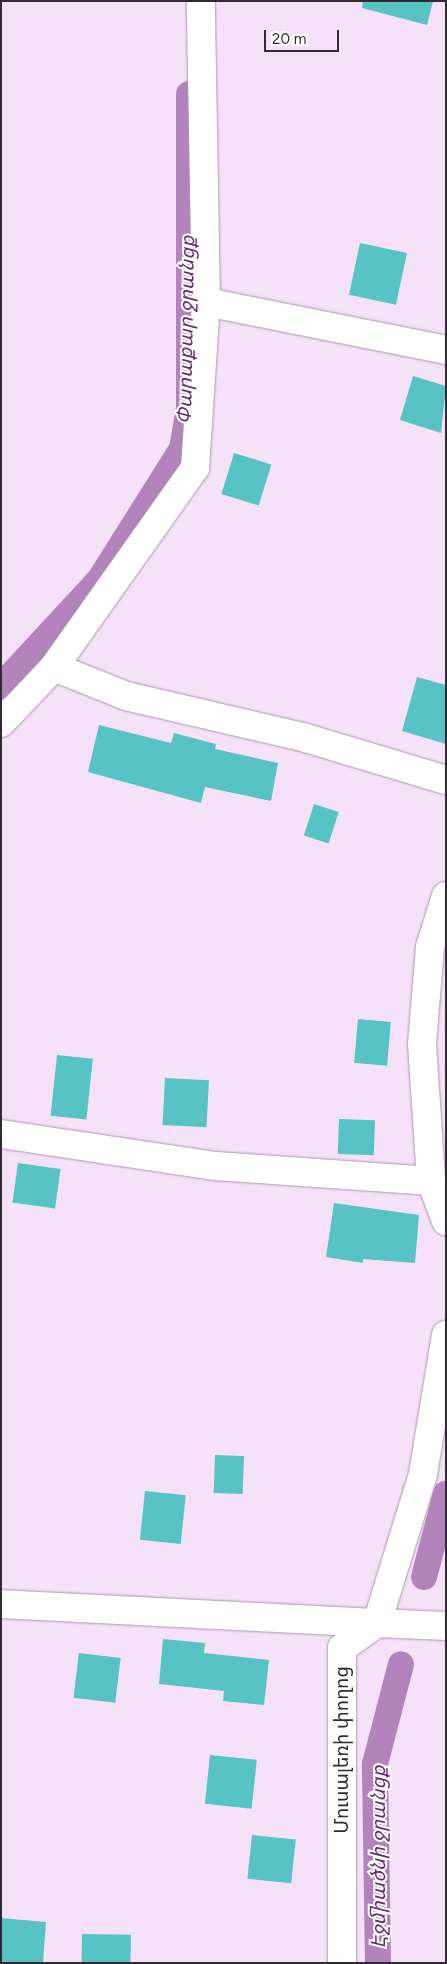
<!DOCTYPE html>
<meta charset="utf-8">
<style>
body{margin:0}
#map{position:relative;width:447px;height:1964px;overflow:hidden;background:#f5e2f8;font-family:Figtree,"Noto Sans Armenian",sans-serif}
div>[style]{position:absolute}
.canal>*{height:26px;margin:-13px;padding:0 13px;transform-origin:13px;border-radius:13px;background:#b383bc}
.building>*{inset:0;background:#58c3c4;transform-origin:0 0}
.roads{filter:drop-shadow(0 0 1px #a998ac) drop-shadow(0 0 1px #a998ac)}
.minor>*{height:28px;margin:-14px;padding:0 14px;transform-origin:14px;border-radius:14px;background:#fff}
span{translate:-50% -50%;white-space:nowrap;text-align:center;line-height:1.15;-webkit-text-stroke:4px #fff;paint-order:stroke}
.street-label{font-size:19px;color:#312a33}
.water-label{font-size:20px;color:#662b71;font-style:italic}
.frame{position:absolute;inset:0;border:2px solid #312a33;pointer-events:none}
.scale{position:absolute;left:264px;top:30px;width:75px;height:22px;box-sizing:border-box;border:2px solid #312a33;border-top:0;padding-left:6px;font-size:15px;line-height:18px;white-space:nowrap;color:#312a33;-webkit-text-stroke:4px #fff;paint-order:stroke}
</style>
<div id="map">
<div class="canal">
<i style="left:1px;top:686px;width:146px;rotate:-47.2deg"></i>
<i style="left:100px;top:579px;width:154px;rotate:-57.8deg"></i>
<i style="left:182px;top:449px;width:42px;rotate:-80.3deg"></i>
<i style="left:189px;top:408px;width:314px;rotate:-90deg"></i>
<i style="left:424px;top:1577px;width:86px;rotate:-75.2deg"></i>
<i style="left:378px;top:1963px;width:199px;rotate:-90.9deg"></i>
<i style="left:375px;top:1764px;width:103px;rotate:-75.4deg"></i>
</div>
<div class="building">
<i style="clip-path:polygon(363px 1px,433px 1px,427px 25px,362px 8px)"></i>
<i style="left:360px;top:243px;width:48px;height:53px;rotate:12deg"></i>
<i style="clip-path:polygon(413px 376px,446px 386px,441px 433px,400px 420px)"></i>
<i style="left:234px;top:453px;width:39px;height:43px;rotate:17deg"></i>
<i style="clip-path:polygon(417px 677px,446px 685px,446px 744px,402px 731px)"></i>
<i style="clip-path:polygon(99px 725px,171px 743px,174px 733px,216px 744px,215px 749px,278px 763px,271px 801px,205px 787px,201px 803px,88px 772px)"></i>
<i style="left:314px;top:804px;width:26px;height:33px;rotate:18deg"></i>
<i style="left:358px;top:1019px;width:33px;height:44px;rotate:5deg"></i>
<i style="left:57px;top:1055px;width:36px;height:61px;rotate:6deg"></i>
<i style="left:165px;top:1078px;width:44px;height:47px;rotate:3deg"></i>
<i style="left:339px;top:1119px;width:36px;height:35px;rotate:2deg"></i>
<i style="left:18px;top:1163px;width:43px;height:40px;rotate:8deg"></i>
<i style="clip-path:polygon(334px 1203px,419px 1215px,415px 1263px,363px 1259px,363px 1263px,326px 1257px)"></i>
<i style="left:215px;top:1455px;width:29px;height:38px;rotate:2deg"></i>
<i style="left:145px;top:1491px;width:41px;height:49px;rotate:6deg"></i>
<i style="clip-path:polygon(163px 1639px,205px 1643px,204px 1653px,269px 1660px,264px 1705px,223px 1701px,224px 1691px,159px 1684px)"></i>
<i style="left:79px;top:1653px;width:42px;height:45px;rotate:7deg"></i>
<i style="left:210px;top:1755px;width:47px;height:49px;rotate:6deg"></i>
<i style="left:252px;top:1835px;width:44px;height:44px;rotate:6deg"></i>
<i style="clip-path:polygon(1px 1918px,46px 1922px,43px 1963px,1px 1963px)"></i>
<i style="left:82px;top:1934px;width:49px;height:29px;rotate:1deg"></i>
</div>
<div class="roads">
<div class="minor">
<i style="left:206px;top:302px;width:245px;rotate:11.3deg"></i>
<i style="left:54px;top:667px;width:78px;rotate:21.9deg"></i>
<i style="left:126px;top:696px;width:185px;rotate:13.1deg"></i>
<i style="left:306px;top:738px;width:146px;rotate:16.7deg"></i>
<i style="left:1px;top:723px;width:77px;rotate:-46.6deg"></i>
<i style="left:54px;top:667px;width:244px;rotate:-54.7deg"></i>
<i style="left:195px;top:468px;width:166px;rotate:-86.2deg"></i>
<i style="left:206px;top:302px;width:301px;rotate:-91deg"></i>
<i style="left:446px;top:896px;width:53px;rotate:107.4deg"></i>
<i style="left:430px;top:947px;width:97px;rotate:94.7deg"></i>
<i style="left:422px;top:1044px;width:137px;rotate:86.2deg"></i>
<i style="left:431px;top:1181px;width:43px;rotate:69.4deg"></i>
<i style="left:1px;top:1134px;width:217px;rotate:8.5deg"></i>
<i style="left:216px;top:1166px;width:216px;rotate:4deg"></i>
<i style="left:1px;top:1604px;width:376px;rotate:2.9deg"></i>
<i style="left:377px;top:1623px;width:156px;rotate:-72.8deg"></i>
<i style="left:423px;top:1474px;width:141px;rotate:-80.6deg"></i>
<i style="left:342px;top:1963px;width:315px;rotate:-90deg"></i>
<i style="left:342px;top:1648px;width:43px;rotate:-35.5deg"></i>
<i style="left:377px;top:1623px;width:69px;rotate:2.5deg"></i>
</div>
</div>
<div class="street-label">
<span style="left:342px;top:1750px;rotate:-90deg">Մուսալեռի փողոց</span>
</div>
<div class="water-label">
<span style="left:186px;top:330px;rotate:-89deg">Փարաքար ջրանցք</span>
<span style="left:378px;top:1857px;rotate:-90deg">Էջմիածնի ջրանցք</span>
</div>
<div class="frame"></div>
<div class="scale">20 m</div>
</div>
